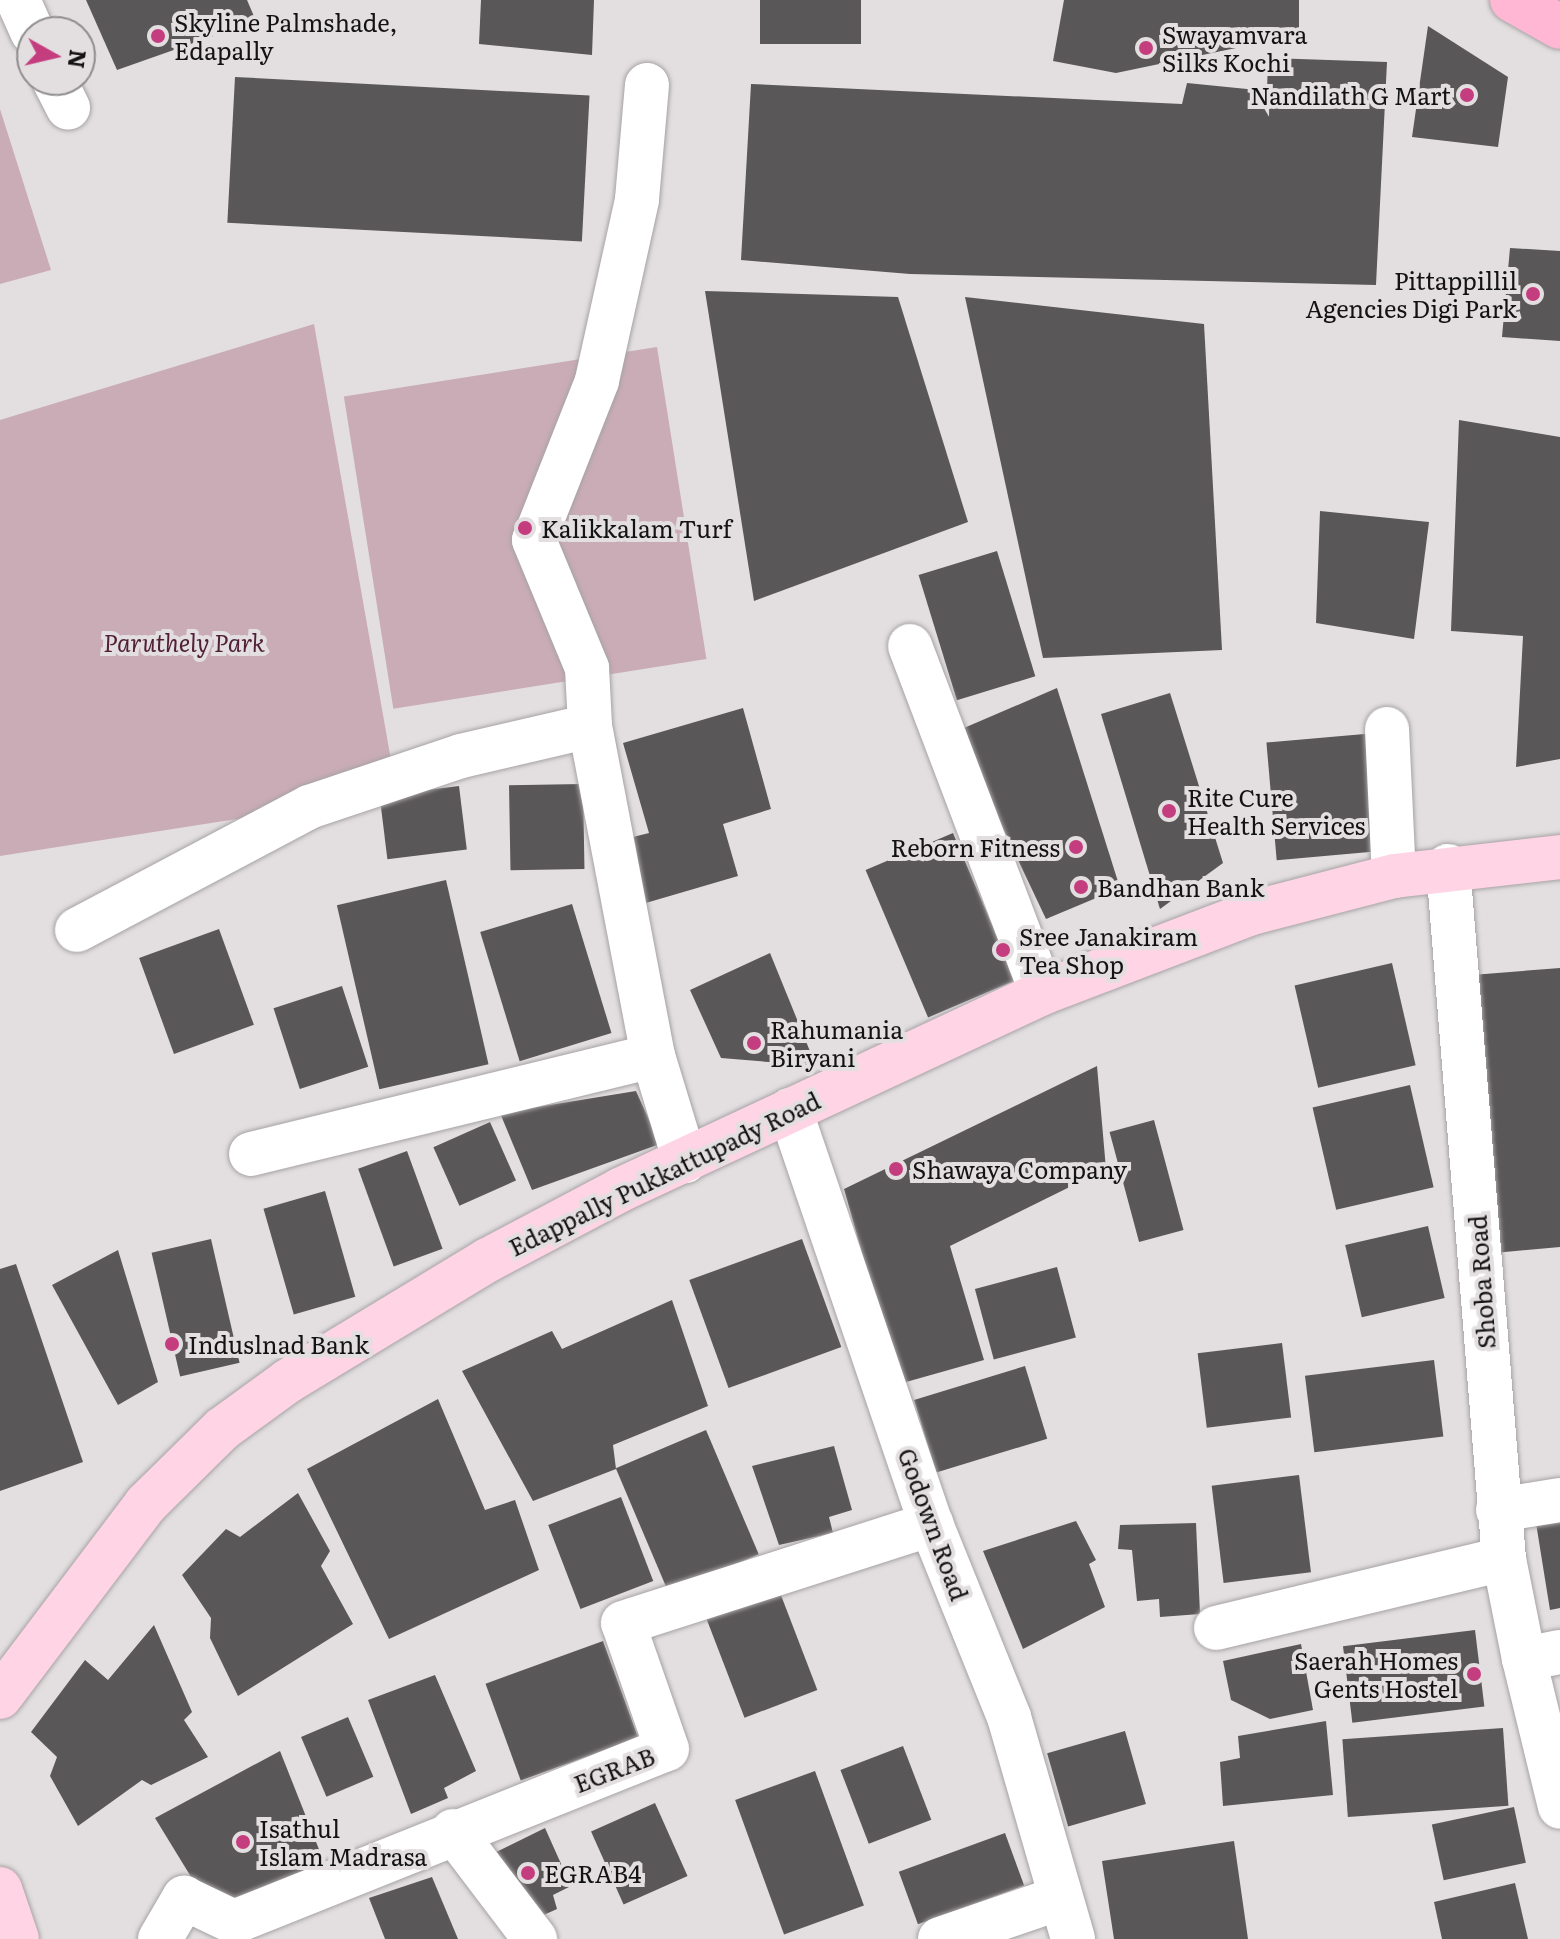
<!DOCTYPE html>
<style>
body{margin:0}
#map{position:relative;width:1560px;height:1939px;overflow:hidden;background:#e3dfe0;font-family:Literata,serif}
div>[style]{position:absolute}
.green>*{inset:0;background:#caacb7;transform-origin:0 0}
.building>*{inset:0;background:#5a5758;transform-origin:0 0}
.roads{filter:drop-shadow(0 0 2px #a7a3a4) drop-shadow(0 0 2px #a7a3a4)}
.minor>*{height:44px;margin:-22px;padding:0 22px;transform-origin:22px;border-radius:22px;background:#fff}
.major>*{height:44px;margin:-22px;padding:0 22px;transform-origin:22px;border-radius:22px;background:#ffd4e5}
.highway>*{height:44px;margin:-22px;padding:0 22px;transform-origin:22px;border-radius:22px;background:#ffb7d3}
.dots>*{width:22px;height:22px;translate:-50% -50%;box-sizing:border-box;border:4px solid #e3dfe0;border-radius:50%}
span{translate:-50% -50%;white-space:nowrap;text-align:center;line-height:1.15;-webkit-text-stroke:8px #e3dfe0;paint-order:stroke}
.poi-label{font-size:24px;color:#141313}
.left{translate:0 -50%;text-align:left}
.right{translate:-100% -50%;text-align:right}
.park-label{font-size:24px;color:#511f36;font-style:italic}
.street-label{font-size:24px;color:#141313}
.north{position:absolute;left:16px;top:16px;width:80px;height:80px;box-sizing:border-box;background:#e3dfe0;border:2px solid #908d8e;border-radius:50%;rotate:98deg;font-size:22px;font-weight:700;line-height:32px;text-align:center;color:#141313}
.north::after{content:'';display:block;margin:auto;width:28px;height:36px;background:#c43e7f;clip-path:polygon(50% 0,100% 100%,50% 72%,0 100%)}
</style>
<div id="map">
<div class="green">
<i style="clip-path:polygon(0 109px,51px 270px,0 284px)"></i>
<i style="clip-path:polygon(314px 324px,397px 794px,0 856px,0 420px)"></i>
<i style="left:657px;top:347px;width:316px;height:317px;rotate:81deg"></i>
</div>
<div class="building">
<i style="clip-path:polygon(86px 0,247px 0,256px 21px,117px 70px)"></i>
<i style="clip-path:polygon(481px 0,594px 0,592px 55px,479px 44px)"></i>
<i style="left:760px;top:0;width:101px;height:44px"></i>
<i style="clip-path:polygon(1064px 0,1299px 0,1299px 35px,1116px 73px,1053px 61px)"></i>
<i style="clip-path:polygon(1428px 26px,1508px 77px,1498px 147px,1412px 137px)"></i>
<i style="clip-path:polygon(1268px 58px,1387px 62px,1376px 285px,910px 274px,741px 260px,751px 84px,1182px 104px,1187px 83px,1267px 91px)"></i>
<i style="left:235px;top:77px;width:355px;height:146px;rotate:3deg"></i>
<i style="clip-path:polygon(1510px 248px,1560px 251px,1560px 341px,1502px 337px)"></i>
<i style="clip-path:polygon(705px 291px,898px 297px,968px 522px,754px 601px)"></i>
<i style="clip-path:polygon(965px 297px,1204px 324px,1222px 650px,1043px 658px)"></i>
<i style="clip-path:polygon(1459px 420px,1560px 437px,1560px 759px,1516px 767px,1523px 636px,1451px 631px)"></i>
<i style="clip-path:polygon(1320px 511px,1429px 522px,1414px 639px,1316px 623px)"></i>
<i style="left:997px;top:551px;width:131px;height:82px;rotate:73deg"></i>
<i style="clip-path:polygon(1057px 688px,1120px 888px,1046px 919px,957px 731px)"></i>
<i style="clip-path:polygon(1170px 693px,1223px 863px,1160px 909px,1101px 714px)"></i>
<i style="clip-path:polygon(743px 708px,771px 809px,723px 824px,738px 876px,639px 905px,621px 840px,649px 833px,623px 743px)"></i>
<i style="left:1376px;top:733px;width:118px;height:110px;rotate:85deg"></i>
<i style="left:583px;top:784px;width:85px;height:74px;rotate:89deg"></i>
<i style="left:459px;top:786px;width:64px;height:80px;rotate:83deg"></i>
<i style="left:953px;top:833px;width:160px;height:95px;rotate:67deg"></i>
<i style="left:446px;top:880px;width:189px;height:112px;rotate:77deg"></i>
<i style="left:572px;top:904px;width:135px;height:96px;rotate:73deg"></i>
<i style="left:219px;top:929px;width:102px;height:85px;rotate:70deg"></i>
<i style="clip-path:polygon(770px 953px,816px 1066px,721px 1058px,690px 990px)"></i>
<i style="left:1392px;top:963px;width:105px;height:100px;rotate:77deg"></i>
<i style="clip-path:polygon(1560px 968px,1560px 1247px,1494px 1253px,1472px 975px)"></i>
<i style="left:342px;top:986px;width:85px;height:72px;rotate:72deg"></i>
<i style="clip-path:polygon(1097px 1066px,1106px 1169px,950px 1246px,984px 1360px,899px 1384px,844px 1189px)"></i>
<i style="left:1410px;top:1085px;width:105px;height:100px;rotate:77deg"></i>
<i style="clip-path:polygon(636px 1091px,660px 1144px,532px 1190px,500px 1113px)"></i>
<i style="left:1154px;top:1120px;width:114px;height:46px;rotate:75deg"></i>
<i style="left:490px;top:1122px;width:64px;height:62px;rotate:66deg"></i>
<i style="left:407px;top:1151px;width:104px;height:52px;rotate:70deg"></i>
<i style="left:325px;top:1191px;width:110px;height:64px;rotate:74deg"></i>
<i style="left:1428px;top:1226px;width:74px;height:85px;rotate:77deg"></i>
<i style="left:211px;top:1239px;width:127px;height:61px;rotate:77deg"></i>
<i style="left:802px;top:1239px;width:115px;height:120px;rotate:70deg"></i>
<i style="clip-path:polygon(118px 1250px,158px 1382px,118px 1405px,52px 1285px)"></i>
<i style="clip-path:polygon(16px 1264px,83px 1462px,0 1491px,0 1269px)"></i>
<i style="left:1057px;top:1267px;width:73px;height:85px;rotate:75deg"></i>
<i style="clip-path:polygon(672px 1300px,708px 1406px,613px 1445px,616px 1469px,533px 1501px,462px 1371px,552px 1331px,562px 1349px)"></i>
<i style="left:1282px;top:1343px;width:75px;height:85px;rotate:83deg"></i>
<i style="left:1434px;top:1360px;width:77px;height:130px;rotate:83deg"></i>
<i style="left:1025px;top:1366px;width:76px;height:116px;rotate:73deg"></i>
<i style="clip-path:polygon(438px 1399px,485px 1510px,515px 1500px,539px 1570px,389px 1639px,307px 1469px)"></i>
<i style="left:706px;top:1430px;width:135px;height:98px;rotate:67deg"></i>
<i style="clip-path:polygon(834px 1446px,852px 1510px,829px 1517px,833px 1533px,779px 1545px,752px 1466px)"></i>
<i style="left:1299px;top:1475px;width:98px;height:88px;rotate:83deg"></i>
<i style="clip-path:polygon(298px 1493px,330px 1551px,321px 1566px,353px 1624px,238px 1696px,210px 1638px,211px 1618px,182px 1575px,226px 1529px,240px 1537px)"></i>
<i style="left:621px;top:1497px;width:90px;height:78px;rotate:69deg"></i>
<i style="clip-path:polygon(1560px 1519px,1560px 1608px,1550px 1610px,1536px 1523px)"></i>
<i style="clip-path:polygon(1076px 1521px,1096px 1560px,1089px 1564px,1105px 1607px,1023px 1649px,983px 1551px)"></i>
<i style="clip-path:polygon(1196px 1523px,1200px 1614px,1160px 1617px,1159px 1599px,1137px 1601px,1132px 1550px,1118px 1549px,1120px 1525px)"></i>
<i style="left:779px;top:1590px;width:107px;height:78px;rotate:69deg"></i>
<i style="clip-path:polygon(154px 1625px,192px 1712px,184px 1720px,208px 1757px,151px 1785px,142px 1780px,78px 1826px,50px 1776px,57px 1757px,31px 1732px,85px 1660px,108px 1680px)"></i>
<i style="left:1475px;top:1630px;width:77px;height:133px;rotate:83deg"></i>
<i style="left:603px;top:1641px;width:103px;height:125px;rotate:70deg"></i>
<i style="clip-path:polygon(1301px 1644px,1313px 1710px,1270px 1719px,1231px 1700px,1223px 1661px)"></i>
<i style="clip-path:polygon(435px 1675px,476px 1771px,444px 1788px,448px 1798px,411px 1814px,368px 1700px)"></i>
<i style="left:348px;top:1717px;width:65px;height:51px;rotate:67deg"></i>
<i style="clip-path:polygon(1326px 1721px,1333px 1795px,1223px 1806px,1220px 1762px,1240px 1758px,1238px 1736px)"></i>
<i style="left:1503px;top:1728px;width:78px;height:161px;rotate:86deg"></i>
<i style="left:1125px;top:1731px;width:76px;height:81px;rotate:74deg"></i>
<i style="left:903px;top:1746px;width:79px;height:67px;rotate:69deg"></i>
<i style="clip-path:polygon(280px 1751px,326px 1867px,228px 1900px,196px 1885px,155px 1818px)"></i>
<i style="left:815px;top:1771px;width:143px;height:85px;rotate:70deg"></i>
<i style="left:655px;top:1803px;width:80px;height:70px;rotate:66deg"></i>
<i style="left:1514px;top:1807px;width:57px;height:84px;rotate:78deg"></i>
<i style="clip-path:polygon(545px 1828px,571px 1886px,553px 1895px,557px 1909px,528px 1922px,480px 1860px)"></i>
<i style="left:1005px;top:1833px;width:56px;height:113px;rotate:70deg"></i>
<i style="clip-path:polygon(1234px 1841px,1248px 1939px,1114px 1939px,1102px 1861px)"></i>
<i style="clip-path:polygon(432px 1877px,458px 1939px,385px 1939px,369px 1898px)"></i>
<i style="clip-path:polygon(1515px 1883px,1528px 1939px,1442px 1939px,1434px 1902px)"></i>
</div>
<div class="roads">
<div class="minor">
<i style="left:18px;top:0;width:35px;rotate:66deg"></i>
<i style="left:54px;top:80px;width:31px;rotate:63deg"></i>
<i style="left:647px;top:85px;width:115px;rotate:95deg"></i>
<i style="left:637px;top:200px;width:185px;rotate:102.5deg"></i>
<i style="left:597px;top:381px;width:171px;rotate:111.6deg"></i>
<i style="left:534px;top:540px;width:139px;rotate:67.5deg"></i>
<i style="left:587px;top:668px;width:58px;rotate:87deg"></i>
<i style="left:590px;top:726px;width:336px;rotate:79.2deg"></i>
<i style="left:653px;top:1056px;width:110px;rotate:73.1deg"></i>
<i style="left:910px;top:646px;width:371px;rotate:69.2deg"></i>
<i style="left:1387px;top:729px;width:147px;rotate:87.3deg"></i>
<i style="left:1448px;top:866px;width:695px;rotate:85.38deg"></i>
<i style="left:1504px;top:1559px;width:102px;rotate:78.7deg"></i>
<i style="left:1524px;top:1659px;width:37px;rotate:-11deg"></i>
<i style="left:77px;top:930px;width:263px;rotate:-27.9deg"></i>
<i style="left:309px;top:807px;width:160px;rotate:-18.5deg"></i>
<i style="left:461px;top:756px;width:132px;rotate:-13.1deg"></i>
<i style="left:790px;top:1110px;width:437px;rotate:71.2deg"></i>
<i style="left:931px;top:1524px;width:208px;rotate:68deg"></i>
<i style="left:1009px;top:1717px;width:231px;rotate:73.9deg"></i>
<i style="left:251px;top:1154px;width:414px;rotate:-13.7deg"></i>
<i style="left:1498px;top:1510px;width:63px;rotate:-9.2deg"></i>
<i style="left:1216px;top:1628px;width:296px;rotate:-13.5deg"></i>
<i style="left:1524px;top:1659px;width:152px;rotate:76.3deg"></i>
<i style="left:453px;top:1831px;width:136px;rotate:52.8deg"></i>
<i style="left:160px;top:1939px;width:48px;rotate:-59.7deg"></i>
<i style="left:184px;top:1898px;width:55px;rotate:25.6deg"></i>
<i style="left:234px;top:1922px;width:466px;rotate:-21.8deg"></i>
<i style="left:667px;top:1749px;width:133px;rotate:-109.2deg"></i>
<i style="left:623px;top:1623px;width:324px;rotate:-17.8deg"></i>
<i style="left:940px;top:1939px;width:127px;rotate:-18.9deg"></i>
</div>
<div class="major">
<i style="left:0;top:1697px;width:242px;rotate:-52.9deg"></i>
<i style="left:146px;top:1504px;width:107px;rotate:-44.6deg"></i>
<i style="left:222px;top:1429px;width:82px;rotate:-36deg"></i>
<i style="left:288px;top:1381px;width:234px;rotate:-31.2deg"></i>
<i style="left:488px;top:1260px;width:149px;rotate:-27.9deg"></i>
<i style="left:620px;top:1190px;width:466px;rotate:-25deg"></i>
<i style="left:1042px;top:993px;width:225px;rotate:-20.9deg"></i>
<i style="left:1252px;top:913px;width:147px;rotate:-14.6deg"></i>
<i style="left:1394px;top:876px;width:167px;rotate:-6.5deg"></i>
<i style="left:0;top:1889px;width:53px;rotate:71.2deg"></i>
</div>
<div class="highway">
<i style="left:1512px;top:0;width:55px;rotate:29.4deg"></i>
</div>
</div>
<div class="dots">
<i style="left:158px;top:36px;background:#c43e7f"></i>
<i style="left:1146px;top:48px;background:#c43e7f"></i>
<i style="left:1467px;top:95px;background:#c43e7f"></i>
<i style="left:1533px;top:294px;background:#c43e7f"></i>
<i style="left:525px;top:528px;background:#c43e7f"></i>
<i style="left:1169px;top:811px;background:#c43e7f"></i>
<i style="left:1076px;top:847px;background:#c43e7f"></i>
<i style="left:1081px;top:887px;background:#c43e7f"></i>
<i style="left:1003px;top:950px;background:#c43e7f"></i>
<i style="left:754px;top:1043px;background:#c43e7f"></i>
<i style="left:896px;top:1169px;background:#c43e7f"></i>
<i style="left:172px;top:1344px;background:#c43e7f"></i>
<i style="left:1474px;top:1674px;background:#c43e7f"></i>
<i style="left:243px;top:1842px;background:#c43e7f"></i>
<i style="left:528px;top:1873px;background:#c43e7f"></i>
</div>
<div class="poi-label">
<span class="left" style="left:174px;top:36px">Skyline Palmshade,<br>Edapally</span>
<span class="left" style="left:1162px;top:48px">Swayamvara<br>Silks Kochi</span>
<span class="right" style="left:1451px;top:95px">Nandilath G Mart</span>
<span class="right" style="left:1517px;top:294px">Pittappillil<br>Agencies Digi Park</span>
<span class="left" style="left:541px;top:528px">Kalikkalam Turf</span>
<span class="left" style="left:1187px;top:811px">Rite Cure<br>Health Services</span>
<span class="right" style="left:1060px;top:847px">Reborn Fitness</span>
<span class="left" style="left:1097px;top:887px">Bandhan Bank</span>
<span class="left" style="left:1019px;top:950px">Sree Janakiram<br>Tea Shop</span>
<span class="left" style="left:770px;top:1043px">Rahumania<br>Biryani</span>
<span class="left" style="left:912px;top:1169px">Shawaya Company</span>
<span class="left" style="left:188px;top:1344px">Induslnad Bank</span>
<span class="right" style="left:1458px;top:1674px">Saerah Homes<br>Gents Hostel</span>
<span class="left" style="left:259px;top:1842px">Isathul<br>Islam Madrasa</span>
<span class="left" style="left:544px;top:1873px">EGRAB4</span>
</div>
<div class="park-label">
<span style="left:184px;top:642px">Paruthely Park</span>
</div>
<div class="street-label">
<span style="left:664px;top:1173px;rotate:-26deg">Edappally Pukkattupady Road</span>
<span style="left:1481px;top:1282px;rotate:-94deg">Shoba Road</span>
<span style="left:934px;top:1524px;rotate:70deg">Godown Road</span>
<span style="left:614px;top:1769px;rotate:-21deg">EGRAB</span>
</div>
<div class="north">N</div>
</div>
